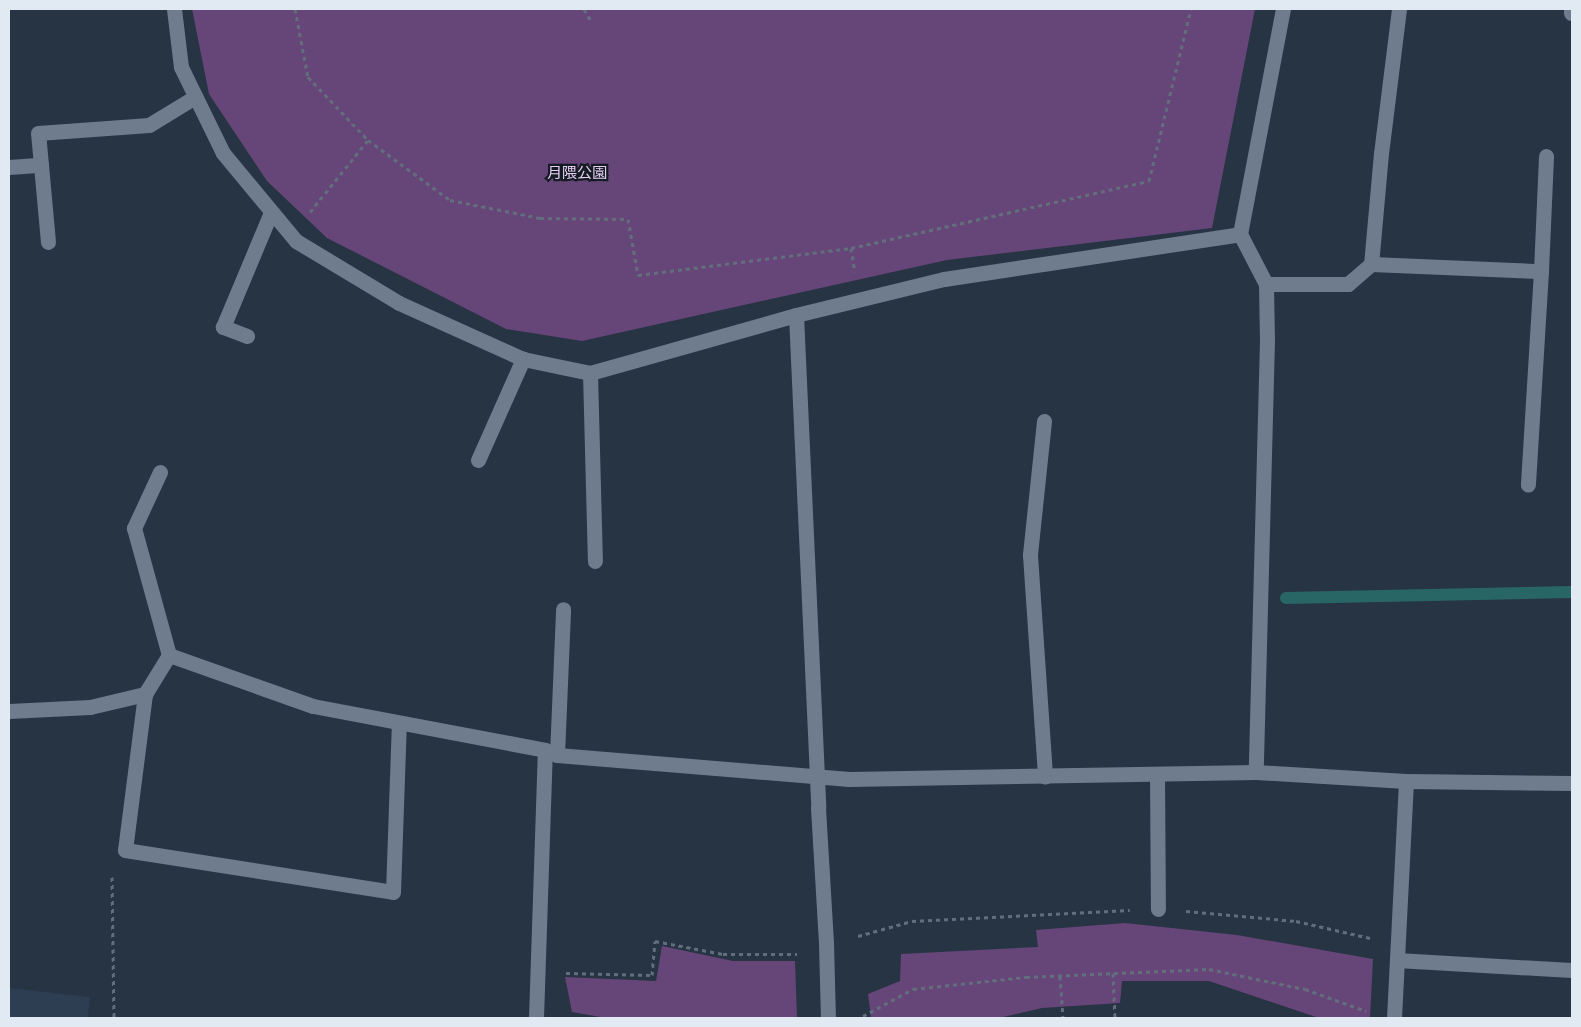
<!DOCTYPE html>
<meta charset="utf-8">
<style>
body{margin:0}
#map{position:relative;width:1581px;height:1027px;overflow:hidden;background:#273443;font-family:"Exo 2","Noto Sans JP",sans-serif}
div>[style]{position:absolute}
.built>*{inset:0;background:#2d3d52}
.green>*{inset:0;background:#664579}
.stream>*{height:12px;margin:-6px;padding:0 6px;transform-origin:6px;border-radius:6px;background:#286666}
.path>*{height:3px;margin-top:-1.5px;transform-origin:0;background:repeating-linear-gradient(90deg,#626e7b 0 4px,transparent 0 8px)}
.minor>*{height:15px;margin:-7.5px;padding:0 7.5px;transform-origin:7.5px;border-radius:7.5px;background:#6e7c8e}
span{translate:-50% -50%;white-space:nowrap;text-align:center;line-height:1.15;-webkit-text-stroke:4.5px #151b22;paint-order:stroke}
.park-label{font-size:15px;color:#e5cff3}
.frame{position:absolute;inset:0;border:10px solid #e1e9f3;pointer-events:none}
</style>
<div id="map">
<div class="built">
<i style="clip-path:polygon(9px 988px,90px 997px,88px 1018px,9px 1018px)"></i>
</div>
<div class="green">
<i style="clip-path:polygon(192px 9px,1255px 9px,1212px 228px,947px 260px,582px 341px,506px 329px,327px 238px,267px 181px,209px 94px)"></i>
<i style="clip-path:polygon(1125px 923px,1237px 935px,1373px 959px,1370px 1018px,1319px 1018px,1209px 981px,1122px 981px,1120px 1003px,1042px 1008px,999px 1018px,871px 1018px,868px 994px,900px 981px,901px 954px,1038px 947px,1036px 930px)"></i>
<i style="clip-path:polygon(662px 946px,733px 961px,795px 961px,797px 1018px,606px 1018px,572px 1012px,565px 977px,656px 981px)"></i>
</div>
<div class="stream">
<i style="left:1286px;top:598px;width:286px;rotate:-1.2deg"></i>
</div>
<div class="path">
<i style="left:295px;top:9px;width:69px;rotate:79.2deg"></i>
<i style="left:308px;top:77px;width:87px;rotate:46.4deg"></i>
<i style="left:368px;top:140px;width:102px;rotate:36.2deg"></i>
<i style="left:450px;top:200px;width:92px;rotate:11.3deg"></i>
<i style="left:540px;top:218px;width:88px;rotate:0.7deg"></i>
<i style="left:628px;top:219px;width:57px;rotate:79.9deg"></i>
<i style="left:638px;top:275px;width:215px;rotate:-7.2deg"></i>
<i style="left:851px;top:248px;width:305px;rotate:-12.7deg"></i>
<i style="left:1149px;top:181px;width:177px;rotate:-76.3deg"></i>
<i style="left:584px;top:9px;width:16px;rotate:60deg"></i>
<i style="left:310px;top:212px;width:92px;rotate:-51.1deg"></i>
<i style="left:851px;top:248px;width:24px;rotate:81deg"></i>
<i style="left:112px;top:877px;width:141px;rotate:89.2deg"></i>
<i style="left:1186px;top:911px;width:110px;rotate:5.2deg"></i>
<i style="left:1296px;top:921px;width:76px;rotate:12.9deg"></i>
<i style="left:858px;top:936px;width:56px;rotate:-15.5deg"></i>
<i style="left:912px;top:921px;width:218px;rotate:-2.9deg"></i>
<i style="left:566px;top:973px;width:86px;rotate:1.3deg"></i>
<i style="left:652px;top:975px;width:34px;rotate:-85deg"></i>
<i style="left:655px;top:941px;width:69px;rotate:10.8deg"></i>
<i style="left:723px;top:954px;width:74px"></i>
<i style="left:1113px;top:973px;width:45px;rotate:87.5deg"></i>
<i style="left:1060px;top:976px;width:42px;rotate:85.9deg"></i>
<i style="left:863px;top:1016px;width:57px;rotate:-28.4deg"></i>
<i style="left:913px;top:989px;width:114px;rotate:-6.1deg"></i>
<i style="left:1026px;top:977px;width:183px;rotate:-2.5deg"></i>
<i style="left:1209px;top:969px;width:98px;rotate:11.8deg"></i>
<i style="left:1305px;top:989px;width:65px;rotate:19.8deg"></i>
</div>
<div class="minor">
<i style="left:174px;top:9px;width:58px;rotate:83.1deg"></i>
<i style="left:181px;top:67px;width:96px;rotate:64deg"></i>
<i style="left:223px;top:153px;width:114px;rotate:50.3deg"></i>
<i style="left:296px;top:241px;width:120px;rotate:31deg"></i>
<i style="left:399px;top:303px;width:136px;rotate:24.3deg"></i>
<i style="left:523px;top:359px;width:68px;rotate:11.8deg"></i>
<i style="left:590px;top:373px;width:214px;rotate:-15.7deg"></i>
<i style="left:796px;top:315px;width:152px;rotate:-13.7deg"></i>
<i style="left:944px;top:279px;width:299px;rotate:-8.6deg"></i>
<i style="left:1240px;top:234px;width:229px;rotate:-79.2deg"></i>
<i style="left:1399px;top:9px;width:145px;rotate:97.1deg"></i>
<i style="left:1381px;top:153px;width:111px;rotate:95.1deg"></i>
<i style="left:1371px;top:264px;width:170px;rotate:2.4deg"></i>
<i style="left:1541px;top:271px;width:214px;rotate:93.5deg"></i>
<i style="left:1571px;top:13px;width:4px;rotate:-90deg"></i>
<i style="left:9px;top:167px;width:32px;rotate:-4deg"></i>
<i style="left:1240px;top:234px;width:56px;rotate:62.5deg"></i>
<i style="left:1266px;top:284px;width:56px;rotate:89deg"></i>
<i style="left:1267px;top:340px;width:432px;rotate:91.5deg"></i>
<i style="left:48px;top:242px;width:109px;rotate:-95.2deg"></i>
<i style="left:38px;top:133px;width:111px;rotate:-4.1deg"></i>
<i style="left:149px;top:125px;width:54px;rotate:-31.3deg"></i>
<i style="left:1541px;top:271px;width:115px;rotate:-87.5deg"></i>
<i style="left:1266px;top:284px;width:82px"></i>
<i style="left:1348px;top:284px;width:30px;rotate:-41deg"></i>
<i style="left:796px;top:315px;width:493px;rotate:87.4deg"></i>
<i style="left:818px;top:808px;width:135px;rotate:86.6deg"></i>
<i style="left:826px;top:943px;width:75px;rotate:88.5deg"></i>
<i style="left:247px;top:336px;width:26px;rotate:-159deg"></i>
<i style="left:223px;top:327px;width:125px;rotate:-67.3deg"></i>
<i style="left:590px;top:373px;width:188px;rotate:88.5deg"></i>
<i style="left:1044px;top:421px;width:135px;rotate:96deg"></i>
<i style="left:1030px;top:555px;width:222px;rotate:86.1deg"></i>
<i style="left:478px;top:460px;width:111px;rotate:-66deg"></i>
<i style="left:160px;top:472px;width:62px;rotate:114.9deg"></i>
<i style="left:134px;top:528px;width:132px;rotate:74.6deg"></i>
<i style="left:145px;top:694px;width:157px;rotate:97.3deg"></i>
<i style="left:125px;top:850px;width:271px;rotate:8.9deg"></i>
<i style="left:393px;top:892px;width:169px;rotate:-88deg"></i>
<i style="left:9px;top:711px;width:81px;rotate:-2.8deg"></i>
<i style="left:90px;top:707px;width:57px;rotate:-13.3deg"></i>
<i style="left:145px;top:694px;width:46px;rotate:-58.4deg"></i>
<i style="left:169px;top:655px;width:153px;rotate:19.5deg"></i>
<i style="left:313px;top:706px;width:236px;rotate:10.7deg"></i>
<i style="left:545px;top:750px;width:13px;rotate:23deg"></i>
<i style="left:557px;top:755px;width:293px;rotate:4.7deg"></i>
<i style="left:849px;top:779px;width:407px;rotate:-1deg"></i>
<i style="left:1256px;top:772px;width:150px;rotate:3.4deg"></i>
<i style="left:1406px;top:781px;width:166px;rotate:0.7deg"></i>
<i style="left:557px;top:755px;width:146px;rotate:-87.6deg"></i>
<i style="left:1157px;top:774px;width:135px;rotate:89.6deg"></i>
<i style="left:1397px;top:960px;width:175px;rotate:3.3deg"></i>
<i style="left:536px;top:1018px;width:268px;rotate:-88.1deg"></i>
<i style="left:1394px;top:1018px;width:237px;rotate:-87.1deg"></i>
</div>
<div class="park-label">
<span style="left:577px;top:173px">月隈公園</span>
</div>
<div class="frame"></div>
</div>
